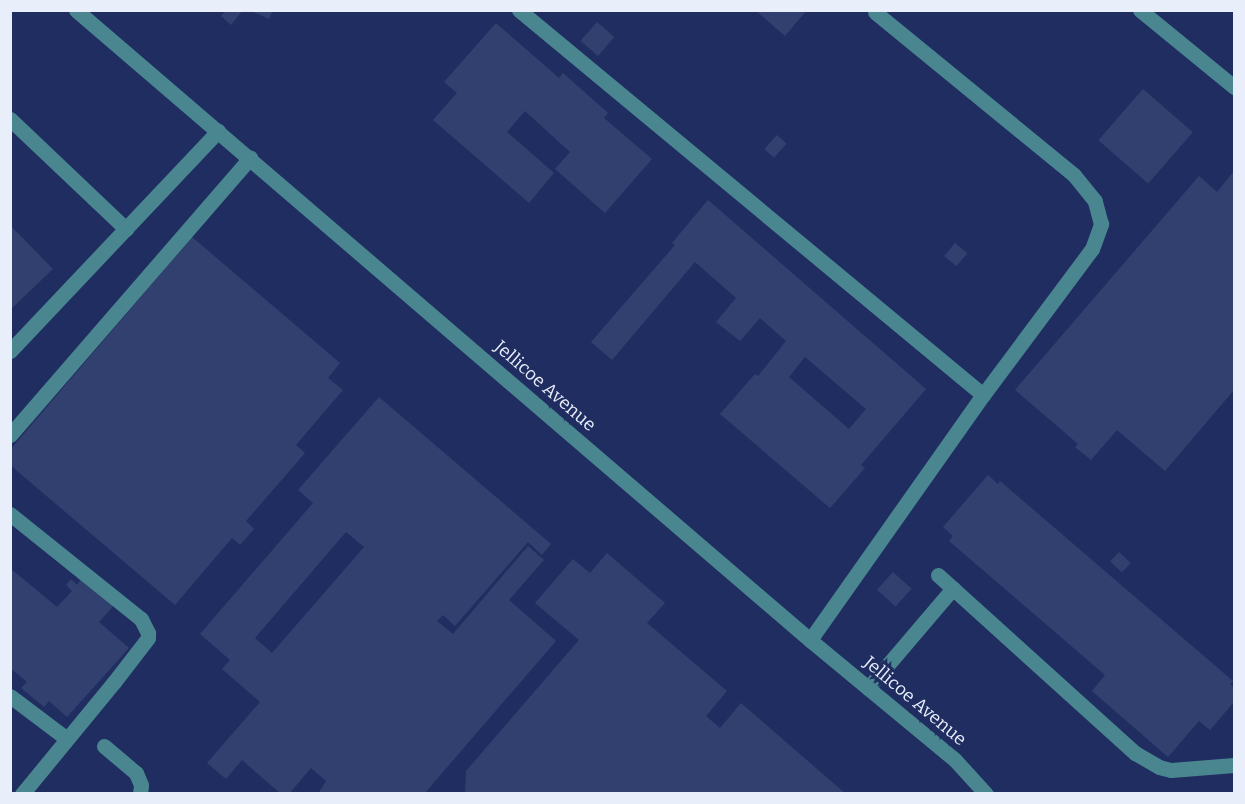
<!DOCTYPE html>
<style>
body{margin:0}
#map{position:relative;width:1245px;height:804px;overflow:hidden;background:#202d61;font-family:Bitter,serif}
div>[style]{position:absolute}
.building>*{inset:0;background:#32406f;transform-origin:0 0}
.minor>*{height:15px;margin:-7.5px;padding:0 7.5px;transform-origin:7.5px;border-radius:7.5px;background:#4a8690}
span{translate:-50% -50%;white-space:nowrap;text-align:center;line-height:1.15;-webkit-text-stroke:6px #202d61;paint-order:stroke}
.street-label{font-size:18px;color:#e9eefb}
.frame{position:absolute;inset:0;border:12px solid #e9eefb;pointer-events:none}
</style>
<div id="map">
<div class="building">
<i style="clip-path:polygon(227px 10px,243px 10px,231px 25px,221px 16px)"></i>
<i style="clip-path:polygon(249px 10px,273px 10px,269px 19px)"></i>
<i style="clip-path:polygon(755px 10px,807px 10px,785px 36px)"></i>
<i style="left:597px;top:22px;width:23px;height:25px;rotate:41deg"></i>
<i style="clip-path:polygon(496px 23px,559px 78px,563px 73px,608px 113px,604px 118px,652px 159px,605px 213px,555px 169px,570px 152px,525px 111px,507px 132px,554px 173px,529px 203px,433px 120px,457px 93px,444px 82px)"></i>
<i style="left:1143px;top:89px;width:66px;height:68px;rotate:41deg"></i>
<i style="left:777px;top:135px;width:13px;height:19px;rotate:42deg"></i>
<i style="clip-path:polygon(1234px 171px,1234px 390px,1165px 471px,1117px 430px,1091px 460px,1075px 447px,1078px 444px,1015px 390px,1199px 176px,1217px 192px)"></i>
<i style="clip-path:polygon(evenodd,708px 200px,926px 389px,861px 465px,865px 468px,830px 508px,720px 414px,755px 374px,758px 376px,786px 341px,760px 318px,740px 341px,716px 322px,736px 298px,695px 262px,612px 360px,591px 342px,675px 245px,672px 243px,708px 200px,805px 357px,866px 409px,849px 429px,789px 377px,805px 357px)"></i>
<i style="clip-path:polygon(10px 225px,53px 269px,10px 310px)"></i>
<i style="clip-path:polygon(192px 237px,340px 363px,328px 378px,343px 390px,296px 445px,305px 453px,246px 521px,254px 529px,240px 545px,232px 538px,175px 605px,10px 465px,10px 450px)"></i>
<i style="left:955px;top:243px;width:16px;height:17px;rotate:40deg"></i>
<i style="clip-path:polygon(evenodd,379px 397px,551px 544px,542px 555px,528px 542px,455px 626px,443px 615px,437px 621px,453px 634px,528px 546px,544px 560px,509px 600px,556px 641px,424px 794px,318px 794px,326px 781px,311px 768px,289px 794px,281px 794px,242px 760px,226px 779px,207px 763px,260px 702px,222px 669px,230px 660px,200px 634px,313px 503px,298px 490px,379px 397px,346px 532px,364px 547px,272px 653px,255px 638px,346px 532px)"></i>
<i style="clip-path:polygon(988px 475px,998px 484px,1000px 481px,1233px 681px,1230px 684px,1234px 688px,1234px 702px,1210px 730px,1199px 721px,1168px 757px,1092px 691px,1105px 675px,949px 541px,953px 536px,943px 527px)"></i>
<i style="left:1119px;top:552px;width:16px;height:13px;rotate:43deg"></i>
<i style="clip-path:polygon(607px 553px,665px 603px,647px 623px,727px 691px,706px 716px,720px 728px,741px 703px,846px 794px,465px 794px,466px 771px,579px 640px,535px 603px,573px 559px,590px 573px)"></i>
<i style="clip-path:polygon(10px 568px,57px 607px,72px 591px,66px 585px,71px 579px,77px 585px,84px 575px,116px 603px,99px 622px,129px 648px,67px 717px,49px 701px,44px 707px,21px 688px,27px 682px,10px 668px)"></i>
<i style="left:893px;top:572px;width:25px;height:24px;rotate:42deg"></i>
</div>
<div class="minor">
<i style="left:76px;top:10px;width:967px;rotate:40.64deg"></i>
<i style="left:810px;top:640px;width:188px;rotate:39.6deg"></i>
<i style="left:955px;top:760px;width:46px;rotate:47.6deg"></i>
<i style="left:519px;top:10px;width:603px;rotate:39.68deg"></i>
<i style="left:1140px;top:10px;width:122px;rotate:39.3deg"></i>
<i style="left:10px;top:119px;width:160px;rotate:43.5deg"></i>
<i style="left:10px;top:351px;width:303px;rotate:-46.6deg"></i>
<i style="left:10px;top:435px;width:367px;rotate:-49.1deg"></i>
<i style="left:10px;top:514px;width:168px;rotate:38.7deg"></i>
<i style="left:141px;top:619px;width:16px;rotate:63deg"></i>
<i style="left:148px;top:633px;width:5px;rotate:90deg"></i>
<i style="left:148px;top:638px;width:56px;rotate:127.7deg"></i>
<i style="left:114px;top:682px;width:145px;rotate:129.4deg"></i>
<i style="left:938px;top:575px;width:266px;rotate:42.1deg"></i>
<i style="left:1135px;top:753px;width:28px;rotate:30deg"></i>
<i style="left:1159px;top:767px;width:12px;rotate:14deg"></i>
<i style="left:1171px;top:770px;width:63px;rotate:-4.5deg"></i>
<i style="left:810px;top:640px;width:300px;rotate:-54.8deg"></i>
<i style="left:983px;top:395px;width:182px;rotate:-53.3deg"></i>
<i style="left:1092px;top:249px;width:27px;rotate:-70deg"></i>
<i style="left:1101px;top:224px;width:24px;rotate:-105deg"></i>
<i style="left:1095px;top:201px;width:33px;rotate:-129deg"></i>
<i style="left:1074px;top:175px;width:257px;rotate:-140.7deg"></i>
<i style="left:868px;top:688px;width:131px;rotate:-49.6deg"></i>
<i style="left:10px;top:696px;width:71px;rotate:37deg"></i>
<i style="left:104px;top:746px;width:42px;rotate:40.2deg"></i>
<i style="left:136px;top:773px;width:13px;rotate:67deg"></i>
<i style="left:141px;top:785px;width:9px;rotate:96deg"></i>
</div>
<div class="street-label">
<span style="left:545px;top:386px;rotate:41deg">Jellicoe Avenue</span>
<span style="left:915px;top:701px;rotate:40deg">Jellicoe Avenue</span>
</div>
<div class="frame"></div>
</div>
